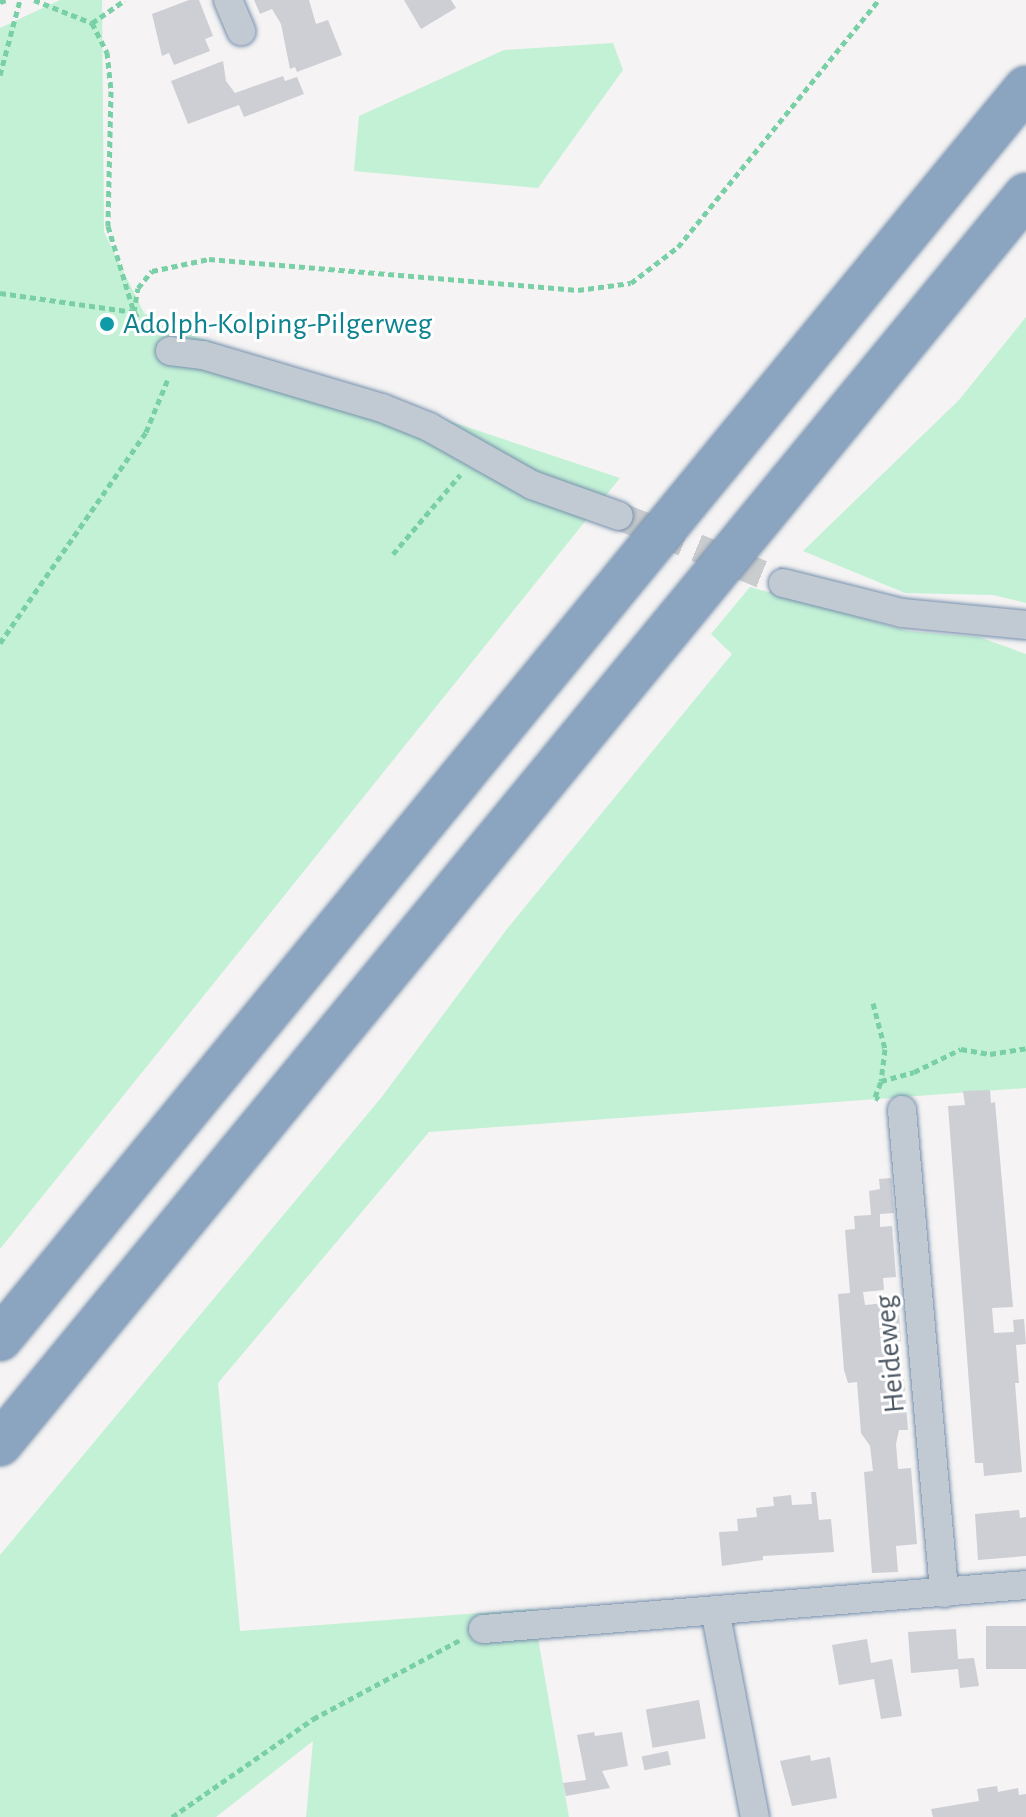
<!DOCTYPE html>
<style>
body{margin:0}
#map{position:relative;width:1026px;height:1817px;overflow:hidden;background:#f5f3f3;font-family:"Alegreya Sans",sans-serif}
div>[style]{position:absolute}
.green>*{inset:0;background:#c3f1d5}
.building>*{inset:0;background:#cdcfd5;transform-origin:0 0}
.minor-tunnel>*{height:28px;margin-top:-14px;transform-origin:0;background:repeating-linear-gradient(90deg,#caccce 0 28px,transparent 0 42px)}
.path>*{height:5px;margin-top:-2.5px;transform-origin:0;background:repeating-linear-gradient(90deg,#7ad0a6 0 6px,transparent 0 10px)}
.roads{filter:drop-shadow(0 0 2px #7690ad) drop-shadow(0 0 2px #7690ad)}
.minor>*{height:28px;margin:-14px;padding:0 14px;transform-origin:14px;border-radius:14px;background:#c1cad2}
.highway>*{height:42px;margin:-21px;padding:0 21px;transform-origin:21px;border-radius:21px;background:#8ba5c1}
.dots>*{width:22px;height:22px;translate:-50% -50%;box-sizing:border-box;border:4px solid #fff;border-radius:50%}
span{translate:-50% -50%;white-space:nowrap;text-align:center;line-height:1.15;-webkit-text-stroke:6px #fff;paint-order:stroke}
.culture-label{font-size:30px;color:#0d838f}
.left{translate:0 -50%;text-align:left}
.street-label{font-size:30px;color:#4a5661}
</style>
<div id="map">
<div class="green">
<i style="clip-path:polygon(60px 0,102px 0,104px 232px,144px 313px,164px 326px,620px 478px,0 1249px,0 28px)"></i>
<i style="clip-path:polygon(613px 43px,623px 70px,538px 188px,354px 171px,359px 116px,504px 50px)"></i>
<i style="clip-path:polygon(1026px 317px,1026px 603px,993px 595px,905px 593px,803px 551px,959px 400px)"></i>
<i style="clip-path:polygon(750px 587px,908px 631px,979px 637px,1026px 654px,1026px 1088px,429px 1132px,218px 1383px,240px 1631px,533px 1609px,569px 1817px,306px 1817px,313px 1741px,216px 1817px,0 1817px,0 1555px,381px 1098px,507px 929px,732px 654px,711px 634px)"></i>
</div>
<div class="building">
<i style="clip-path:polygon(189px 0,199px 0,213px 36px,205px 39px,210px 51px,174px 65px,169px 53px,162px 56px,152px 14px)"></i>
<i style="clip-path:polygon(254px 0,309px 0,316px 24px,328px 20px,342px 55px,297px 72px,295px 67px,290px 69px,281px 24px,272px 9px,260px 14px)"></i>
<i style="clip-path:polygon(404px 0,451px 0,456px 8px,421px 29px)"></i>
<i style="clip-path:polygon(223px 61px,226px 81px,235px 93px,283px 76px,285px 81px,297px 77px,304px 94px,244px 117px,239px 105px,188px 124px,171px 81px)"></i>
<i style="clip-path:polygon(990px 1090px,991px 1103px,995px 1102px,1013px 1307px,992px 1308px,994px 1333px,1014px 1332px,1013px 1320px,1024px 1319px,1026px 1344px,1016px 1345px,1019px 1383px,1015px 1383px,1022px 1472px,984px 1476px,983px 1463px,975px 1463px,948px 1106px,965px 1105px,963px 1091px)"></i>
<i style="clip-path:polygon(891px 1178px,894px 1213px,880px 1214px,880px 1227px,892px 1226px,896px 1277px,883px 1278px,884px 1290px,863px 1292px,865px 1305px,885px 1303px,886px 1316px,899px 1315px,901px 1341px,888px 1342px,882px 1368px,886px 1380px,904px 1379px,908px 1430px,899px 1430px,896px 1444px,898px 1469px,911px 1468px,917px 1544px,896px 1546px,898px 1572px,872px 1573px,864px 1472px,873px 1471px,870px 1446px,861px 1433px,857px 1382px,848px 1383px,844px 1370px,838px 1294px,850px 1293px,845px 1230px,855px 1229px,854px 1216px,871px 1215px,869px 1191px,880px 1189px,879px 1179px)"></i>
<i style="clip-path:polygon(811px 1492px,816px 1492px,819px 1520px,831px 1519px,834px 1552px,763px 1556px,763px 1560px,722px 1566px,719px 1532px,738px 1531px,737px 1519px,757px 1517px,756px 1508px,774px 1506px,773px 1497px,791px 1495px,792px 1505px,812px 1504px)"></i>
<i style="clip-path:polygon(1019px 1510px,1020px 1518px,1026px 1517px,1026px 1556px,978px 1560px,975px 1514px)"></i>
<i style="left:1026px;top:1626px;width:43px;height:40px;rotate:90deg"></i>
<i style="clip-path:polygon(956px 1629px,958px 1659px,974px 1658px,979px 1686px,960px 1688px,958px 1669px,911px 1673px,908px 1632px)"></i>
<i style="clip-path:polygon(867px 1639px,871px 1663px,892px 1659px,902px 1716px,881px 1719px,874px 1679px,839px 1685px,832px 1645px)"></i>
<i style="left:699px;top:1700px;width:39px;height:54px;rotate:80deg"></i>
<i style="clip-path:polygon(594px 1732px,595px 1736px,622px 1732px,628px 1766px,602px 1771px,610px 1788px,566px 1796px,563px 1783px,586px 1780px,577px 1735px)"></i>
<i style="left:668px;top:1751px;width:14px;height:27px;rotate:78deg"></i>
<i style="clip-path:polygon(810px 1755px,811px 1761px,830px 1757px,837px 1798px,792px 1806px,780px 1761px)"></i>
<i style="clip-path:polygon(997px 1786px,998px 1792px,1018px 1788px,1019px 1795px,1026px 1794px,1026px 1817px,933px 1817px,931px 1809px,979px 1801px,977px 1789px)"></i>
</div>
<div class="minor-tunnel">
<i style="left:619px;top:516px;width:177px;rotate:22.2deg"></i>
</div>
<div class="path">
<i style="left:34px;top:0;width:62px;rotate:21.6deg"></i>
<i style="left:92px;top:23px;width:33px;rotate:63deg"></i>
<i style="left:107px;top:52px;width:39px;rotate:84deg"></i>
<i style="left:111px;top:91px;width:135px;rotate:91.3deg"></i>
<i style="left:108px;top:226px;width:90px;rotate:73.2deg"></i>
<i style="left:134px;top:312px;width:28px;rotate:55deg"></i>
<i style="left:0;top:2px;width:6px;rotate:-18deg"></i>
<i style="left:92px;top:23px;width:40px;rotate:-34.9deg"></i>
<i style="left:0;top:75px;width:78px;rotate:-75.1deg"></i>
<i style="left:0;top:293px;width:135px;rotate:8.1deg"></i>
<i style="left:134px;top:312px;width:24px;rotate:-81deg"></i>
<i style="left:138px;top:288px;width:22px;rotate:-51deg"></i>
<i style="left:152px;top:271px;width:58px;rotate:-11.9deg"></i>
<i style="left:209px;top:259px;width:370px;rotate:4.8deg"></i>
<i style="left:578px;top:290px;width:53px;rotate:-7.5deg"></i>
<i style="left:631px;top:283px;width:59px;rotate:-37.5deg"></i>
<i style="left:678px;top:247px;width:318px;rotate:-50.9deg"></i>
<i style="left:393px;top:554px;width:104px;rotate:-49.7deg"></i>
<i style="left:0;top:643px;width:257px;rotate:-55.3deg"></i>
<i style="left:146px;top:432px;width:57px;rotate:-67.5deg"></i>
<i style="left:873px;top:1003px;width:48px;rotate:75.4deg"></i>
<i style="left:885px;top:1049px;width:32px;rotate:97deg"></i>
<i style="left:879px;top:1099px;width:4px;rotate:-153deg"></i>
<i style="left:875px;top:1097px;width:17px;rotate:-69deg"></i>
<i style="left:881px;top:1081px;width:34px;rotate:-15deg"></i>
<i style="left:914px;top:1072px;width:52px;rotate:-26.1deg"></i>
<i style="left:961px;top:1049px;width:29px;rotate:10deg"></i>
<i style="left:990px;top:1054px;width:36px;rotate:-9deg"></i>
<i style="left:172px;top:1817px;width:172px;rotate:-34.8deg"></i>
<i style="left:313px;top:1719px;width:167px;rotate:-28.3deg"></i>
</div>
<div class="roads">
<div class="minor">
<i style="left:228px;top:0;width:34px;rotate:67deg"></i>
<i style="left:170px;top:351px;width:33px;rotate:7deg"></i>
<i style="left:203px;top:355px;width:187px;rotate:16.5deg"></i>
<i style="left:382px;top:408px;width:51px;rotate:22deg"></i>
<i style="left:429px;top:427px;width:118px;rotate:29.4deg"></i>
<i style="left:532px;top:485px;width:92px;rotate:19.6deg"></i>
<i style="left:783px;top:583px;width:123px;rotate:14.1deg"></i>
<i style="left:902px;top:613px;width:125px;rotate:5.5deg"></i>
<i style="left:902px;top:1110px;width:485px;rotate:85deg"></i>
<i style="left:715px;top:1610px;width:211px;rotate:79.1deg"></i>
<i style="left:483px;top:1629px;width:545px;rotate:-4.63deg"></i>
</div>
<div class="highway">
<i style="left:0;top:1339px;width:1618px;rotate:-50.64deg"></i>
<i style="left:0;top:1444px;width:1616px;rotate:-50.6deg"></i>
</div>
</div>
<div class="dots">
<i style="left:107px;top:324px;background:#0f9aa8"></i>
</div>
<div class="culture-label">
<span class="left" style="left:123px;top:324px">Adolph-Kolping-Pilgerweg</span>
</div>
<div class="street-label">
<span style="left:890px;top:1354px;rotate:-95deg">Heideweg</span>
</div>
</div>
